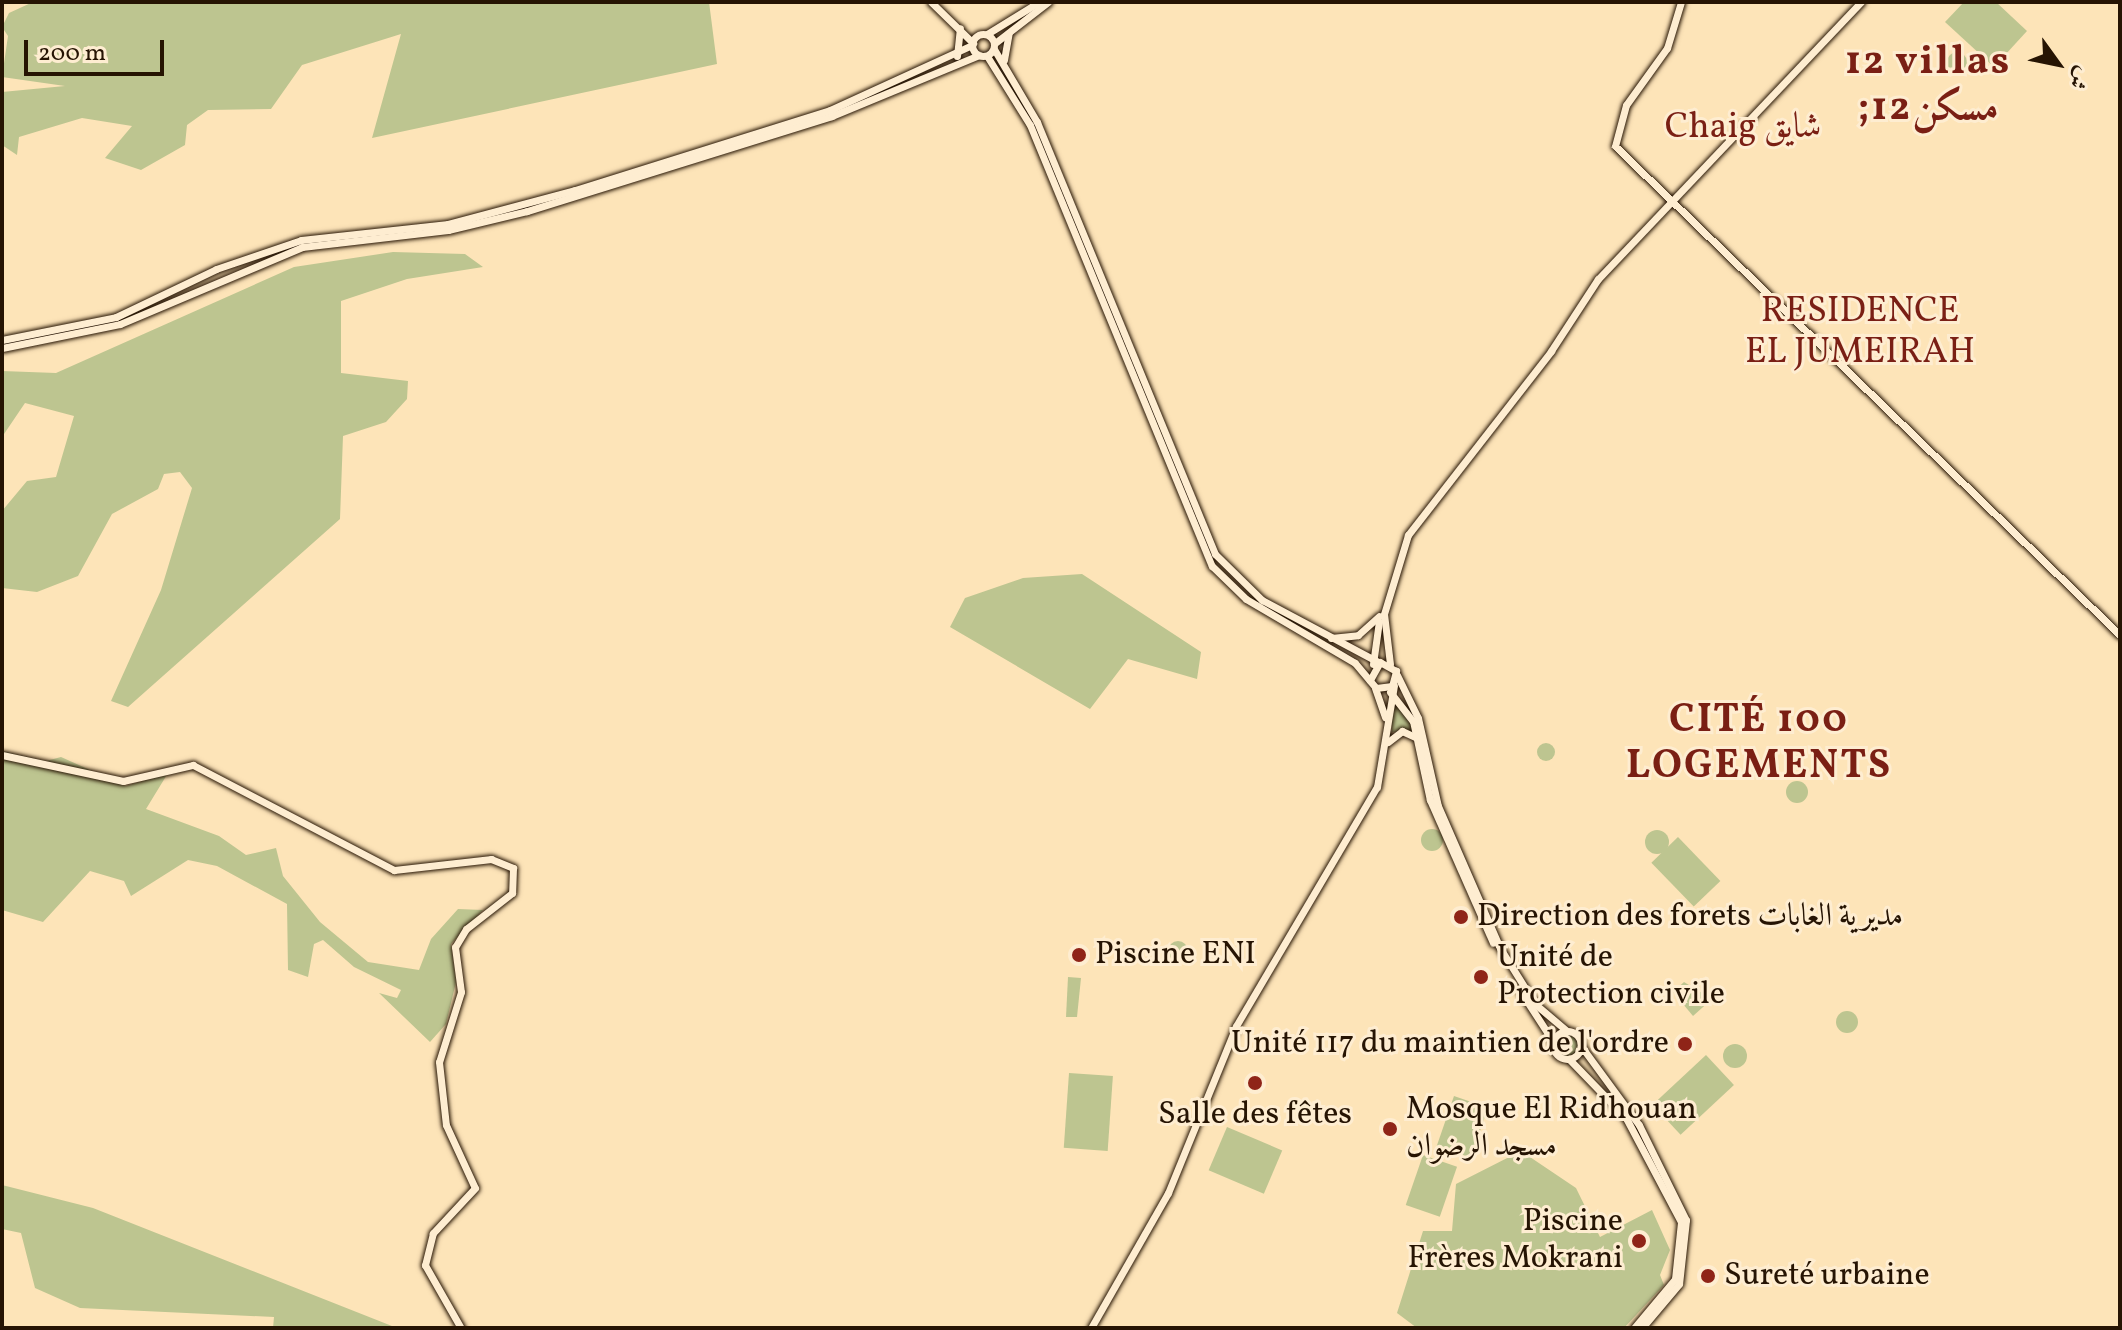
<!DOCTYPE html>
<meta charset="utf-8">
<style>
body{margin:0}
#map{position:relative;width:2122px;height:1330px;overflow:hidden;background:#fde4b8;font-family:Vollkorn,Amiri,serif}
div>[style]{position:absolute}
.green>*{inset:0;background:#bdc590;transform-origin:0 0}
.round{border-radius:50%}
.roads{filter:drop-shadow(0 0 2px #261403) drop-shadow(0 0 2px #261403)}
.secondary>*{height:7px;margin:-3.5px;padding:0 3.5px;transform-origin:3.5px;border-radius:3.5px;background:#feedd1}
.secondary>.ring{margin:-3.5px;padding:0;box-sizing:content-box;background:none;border:7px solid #feedd1;border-radius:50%}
.dots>*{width:22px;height:22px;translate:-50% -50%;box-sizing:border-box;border:4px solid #feedd1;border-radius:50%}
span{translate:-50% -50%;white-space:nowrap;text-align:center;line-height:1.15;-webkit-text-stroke:6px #feedd1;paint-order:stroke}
.poi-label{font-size:32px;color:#261403}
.left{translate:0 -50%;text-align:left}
.right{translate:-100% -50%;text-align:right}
.quarter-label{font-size:36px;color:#7a1f14}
.district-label{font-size:40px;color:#7a1f14;font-weight:700;letter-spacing:2px}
.frame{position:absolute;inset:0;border:4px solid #261403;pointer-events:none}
.north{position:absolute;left:2018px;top:24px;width:80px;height:80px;-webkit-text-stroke:6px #feedd1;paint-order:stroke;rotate:123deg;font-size:22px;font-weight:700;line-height:32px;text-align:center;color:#261403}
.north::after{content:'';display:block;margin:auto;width:28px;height:36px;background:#261403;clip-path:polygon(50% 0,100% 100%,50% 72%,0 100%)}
.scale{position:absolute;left:24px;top:40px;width:140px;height:36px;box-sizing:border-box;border:4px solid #261403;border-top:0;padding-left:10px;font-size:24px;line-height:28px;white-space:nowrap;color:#261403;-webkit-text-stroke:6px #feedd1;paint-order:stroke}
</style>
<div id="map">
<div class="green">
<i style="clip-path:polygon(33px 2px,709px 2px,717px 64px,372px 138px,401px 34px,302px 65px,271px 109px,208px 110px,187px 125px,185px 145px,141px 170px,105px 158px,132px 126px,82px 118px,19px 137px,17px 155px,2px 145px,2px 92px,65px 86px,2px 77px,8px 36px,2px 27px,9px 13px)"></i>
<i style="clip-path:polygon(1964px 2px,1996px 2px,2027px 31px,1994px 67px,1945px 22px)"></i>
<i class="round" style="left:1947px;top:52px;width:20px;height:20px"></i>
<i style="clip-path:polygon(393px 252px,465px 254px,483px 267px,407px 279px,341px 301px,341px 373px,408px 381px,407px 399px,386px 422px,343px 436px,340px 519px,128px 707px,111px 701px,161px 590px,192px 488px,180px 472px,164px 474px,158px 489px,112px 514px,78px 576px,37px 592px,2px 588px,2px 511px,27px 481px,56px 477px,74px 416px,25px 403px,2px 437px,2px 371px,56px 373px,294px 267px)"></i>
<i style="clip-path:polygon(1082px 574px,1201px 652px,1197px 679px,1128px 659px,1090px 709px,950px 627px,965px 598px,1023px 578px)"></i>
<i style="clip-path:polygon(1392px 698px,1405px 710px,1415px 733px,1392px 732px)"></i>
<i class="round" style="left:1537px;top:743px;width:18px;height:18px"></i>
<i style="clip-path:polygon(2px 751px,46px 761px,61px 757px,126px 786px,168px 773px,146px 809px,219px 836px,246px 855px,276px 848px,283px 876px,320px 922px,368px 962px,419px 970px,431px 939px,458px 909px,483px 910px,451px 944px,456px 982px,446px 1024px,430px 1042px,379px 993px,397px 998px,401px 990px,354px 967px,323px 940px,314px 944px,308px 977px,288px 970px,287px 904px,217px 866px,188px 860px,131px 896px,124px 881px,90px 871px,43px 922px,2px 910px)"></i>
<i class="round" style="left:1786px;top:781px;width:22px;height:22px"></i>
<i class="round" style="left:1421px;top:829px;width:22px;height:22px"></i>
<i class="round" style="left:1645px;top:830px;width:24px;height:24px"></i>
<i style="left:1678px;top:837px;width:61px;height:37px;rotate:46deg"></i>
<i class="round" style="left:1168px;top:941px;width:20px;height:20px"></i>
<i style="clip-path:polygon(1068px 977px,1081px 978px,1077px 1017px,1066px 1017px)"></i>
<i style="clip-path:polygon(1684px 982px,1712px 999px,1693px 1016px,1673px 992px)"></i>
<i class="round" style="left:1836px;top:1011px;width:22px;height:22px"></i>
<i class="round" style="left:1556px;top:1035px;width:22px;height:22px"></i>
<i class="round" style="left:1723px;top:1044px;width:24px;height:24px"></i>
<i style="left:1706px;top:1055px;width:41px;height:73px;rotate:47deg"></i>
<i style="left:1069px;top:1073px;width:44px;height:75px;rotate:4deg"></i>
<i style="left:1454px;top:1096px;width:36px;height:53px;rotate:19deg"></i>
<i style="left:1227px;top:1127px;width:60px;height:47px;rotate:23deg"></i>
<i style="clip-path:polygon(1521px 1151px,1576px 1188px,1600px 1237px,1652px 1210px,1670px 1250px,1660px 1275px,1664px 1285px,1624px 1328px,1417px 1328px,1397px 1313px,1423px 1231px,1452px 1231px,1456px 1184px)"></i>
<i style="left:1423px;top:1155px;width:36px;height:53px;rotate:19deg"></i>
<i style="clip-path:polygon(2px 1185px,93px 1208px,397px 1328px,273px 1328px,274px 1317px,80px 1308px,35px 1288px,21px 1233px,2px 1229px)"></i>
</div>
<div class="roads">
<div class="secondary">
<i style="left:931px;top:2px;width:59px;rotate:44.3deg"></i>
<i style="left:1681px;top:2px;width:48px;rotate:106.9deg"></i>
<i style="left:1667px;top:48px;width:70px;rotate:125.7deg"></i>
<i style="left:1626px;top:105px;width:42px;rotate:105deg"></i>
<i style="left:1615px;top:146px;width:703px;rotate:44.08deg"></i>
<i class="ring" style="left:972px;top:34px;width:15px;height:15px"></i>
<i style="left:987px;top:34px;width:61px;rotate:-31.6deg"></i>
<i style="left:995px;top:43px;width:67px;rotate:-37.7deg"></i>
<i style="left:994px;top:49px;width:85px;rotate:59.5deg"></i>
<i style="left:1037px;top:122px;width:467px;rotate:67.6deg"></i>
<i style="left:1215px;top:554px;width:66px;rotate:44.4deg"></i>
<i style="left:1262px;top:600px;width:132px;rotate:28.1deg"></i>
<i style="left:957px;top:56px;width:28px;rotate:-84deg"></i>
<i style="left:987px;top:56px;width:81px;rotate:58.1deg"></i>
<i style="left:1030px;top:125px;width:477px;rotate:67.6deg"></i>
<i style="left:1212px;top:566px;width:47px;rotate:44.1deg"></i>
<i style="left:1246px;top:599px;width:126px;rotate:30.4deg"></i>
<i style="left:1355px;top:663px;width:33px;rotate:50deg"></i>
<i style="left:1376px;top:688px;width:16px;rotate:-7deg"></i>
<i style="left:1392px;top:686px;width:16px;rotate:-75deg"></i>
<i style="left:1396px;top:671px;width:18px;rotate:-151deg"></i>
<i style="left:1380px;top:662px;width:21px;rotate:119deg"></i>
<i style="left:1004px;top:60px;width:27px;rotate:-80deg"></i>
<i style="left:2px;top:340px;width:116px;rotate:-11.4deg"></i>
<i style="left:116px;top:317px;width:111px;rotate:-25.6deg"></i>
<i style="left:216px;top:269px;width:90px;rotate:-18.8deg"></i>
<i style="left:301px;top:240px;width:148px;rotate:-6.2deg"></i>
<i style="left:448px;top:224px;width:131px;rotate:-15deg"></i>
<i style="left:575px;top:190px;width:267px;rotate:-17.4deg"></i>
<i style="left:830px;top:110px;width:156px;rotate:-24.6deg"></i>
<i style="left:2px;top:348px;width:120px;rotate:-11.5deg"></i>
<i style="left:120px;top:324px;width:198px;rotate:-22.9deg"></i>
<i style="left:302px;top:247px;width:147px;rotate:-6.6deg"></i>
<i style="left:448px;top:230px;width:81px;rotate:-13.5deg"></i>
<i style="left:527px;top:211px;width:319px;rotate:-17.3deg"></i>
<i style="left:832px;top:116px;width:159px;rotate:-22.5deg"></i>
<i style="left:1331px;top:638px;width:27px;rotate:-6deg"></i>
<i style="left:1358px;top:635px;width:28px;rotate:-42deg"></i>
<i style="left:1373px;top:664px;width:43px;rotate:-82.1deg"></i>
<i style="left:1390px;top:664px;width:50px;rotate:-96.8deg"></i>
<i style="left:1384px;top:614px;width:83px;rotate:-73.1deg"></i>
<i style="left:1408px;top:535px;width:233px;rotate:-52.1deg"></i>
<i style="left:1551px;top:351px;width:86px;rotate:-56.9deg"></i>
<i style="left:1598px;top:279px;width:382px;rotate:-46.5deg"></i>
<i style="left:1397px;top:675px;width:48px;rotate:64deg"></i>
<i style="left:1418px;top:718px;width:90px;rotate:77.2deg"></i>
<i style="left:1438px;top:806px;width:155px;rotate:66.4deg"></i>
<i style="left:1500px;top:948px;width:66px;rotate:58deg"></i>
<i style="left:1535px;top:1004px;width:42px;rotate:40.2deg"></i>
<i style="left:1375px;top:688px;width:31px;rotate:71deg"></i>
<i style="left:1390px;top:692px;width:37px;rotate:52deg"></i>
<i style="left:1413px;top:721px;width:81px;rotate:77.9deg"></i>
<i style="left:1430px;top:800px;width:156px;rotate:66.2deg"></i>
<i style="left:1388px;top:742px;width:18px;rotate:-38deg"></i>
<i style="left:1402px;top:731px;width:17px;rotate:25deg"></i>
<i style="left:2px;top:755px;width:124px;rotate:12.1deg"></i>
<i style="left:123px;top:781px;width:72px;rotate:-12.9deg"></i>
<i style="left:193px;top:765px;width:227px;rotate:27.6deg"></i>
<i style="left:394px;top:870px;width:98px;rotate:-6.5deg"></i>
<i style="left:491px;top:859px;width:24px;rotate:22deg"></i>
<i style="left:513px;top:868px;width:25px;rotate:92deg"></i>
<i style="left:512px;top:893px;width:58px;rotate:142deg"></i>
<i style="left:466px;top:929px;width:21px;rotate:121deg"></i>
<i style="left:455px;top:947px;width:45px;rotate:82.4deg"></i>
<i style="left:461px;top:992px;width:73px;rotate:107.4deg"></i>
<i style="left:439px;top:1062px;width:63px;rotate:83.7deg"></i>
<i style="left:446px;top:1125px;width:69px;rotate:65.3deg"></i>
<i style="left:475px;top:1188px;width:62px;rotate:133deg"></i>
<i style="left:433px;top:1233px;width:33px;rotate:104deg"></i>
<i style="left:425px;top:1265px;width:73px;rotate:60.3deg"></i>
<i style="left:1521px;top:992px;width:61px;rotate:57.1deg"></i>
<i class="ring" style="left:1553px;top:1031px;width:21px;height:21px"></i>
<i style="left:1581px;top:1046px;width:98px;rotate:53.7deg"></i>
<i style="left:1639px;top:1125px;width:106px;rotate:63.7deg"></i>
<i style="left:1686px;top:1220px;width:64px;rotate:96.2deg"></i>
<i style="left:1679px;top:1284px;width:57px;rotate:130.1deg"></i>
<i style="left:1569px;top:1059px;width:82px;rotate:46deg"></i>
<i style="left:1626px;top:1118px;width:118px;rotate:62.1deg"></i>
<i style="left:1681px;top:1222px;width:57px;rotate:96deg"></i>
<i style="left:1675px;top:1279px;width:64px;rotate:129.9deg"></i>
<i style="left:1091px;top:1328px;width:155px;rotate:-60.3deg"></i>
<i style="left:1168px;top:1193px;width:180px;rotate:-67.8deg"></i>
<i style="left:1236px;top:1026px;width:277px;rotate:-59.5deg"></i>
<i style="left:1377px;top:787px;width:103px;rotate:-80.5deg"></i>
</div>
</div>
<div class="dots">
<i style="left:1461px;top:917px;background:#8f2418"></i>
<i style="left:1079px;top:955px;background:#8f2418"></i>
<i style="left:1481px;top:977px;background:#8f2418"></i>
<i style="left:1685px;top:1044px;background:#8f2418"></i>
<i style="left:1255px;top:1083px;background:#8f2418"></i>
<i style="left:1390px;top:1129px;background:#8f2418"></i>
<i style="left:1639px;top:1241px;background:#8f2418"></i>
<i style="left:1708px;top:1276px;background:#8f2418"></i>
</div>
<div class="poi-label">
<span class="left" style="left:1477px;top:917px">Direction des forets مديرية الغابات</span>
<span class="left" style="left:1095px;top:955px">Piscine ENI</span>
<span class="left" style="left:1497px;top:977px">Unité de<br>Protection civile</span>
<span class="right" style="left:1669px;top:1044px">Unité 117 du maintien de l'ordre</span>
<span class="left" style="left:1406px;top:1129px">Mosque El Ridhouan<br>مسجد الرضوان</span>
<span style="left:1255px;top:1115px">Salle des fêtes</span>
<span class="right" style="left:1623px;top:1241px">Piscine<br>Frères Mokrani</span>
<span class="left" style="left:1724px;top:1276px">Sureté urbaine</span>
</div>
<div class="quarter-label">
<span style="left:1743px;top:129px">Chaig شايق</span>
<span style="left:1860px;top:333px">RESIDENCE<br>EL JUMEIRAH</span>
</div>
<div class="district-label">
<span style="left:1928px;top:86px">12 villas<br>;12مسكن</span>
<span style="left:1759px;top:744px">CITÉ 100<br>LOGEMENTS</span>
</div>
<div class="frame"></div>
<div class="north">ش</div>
<div class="scale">200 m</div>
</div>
